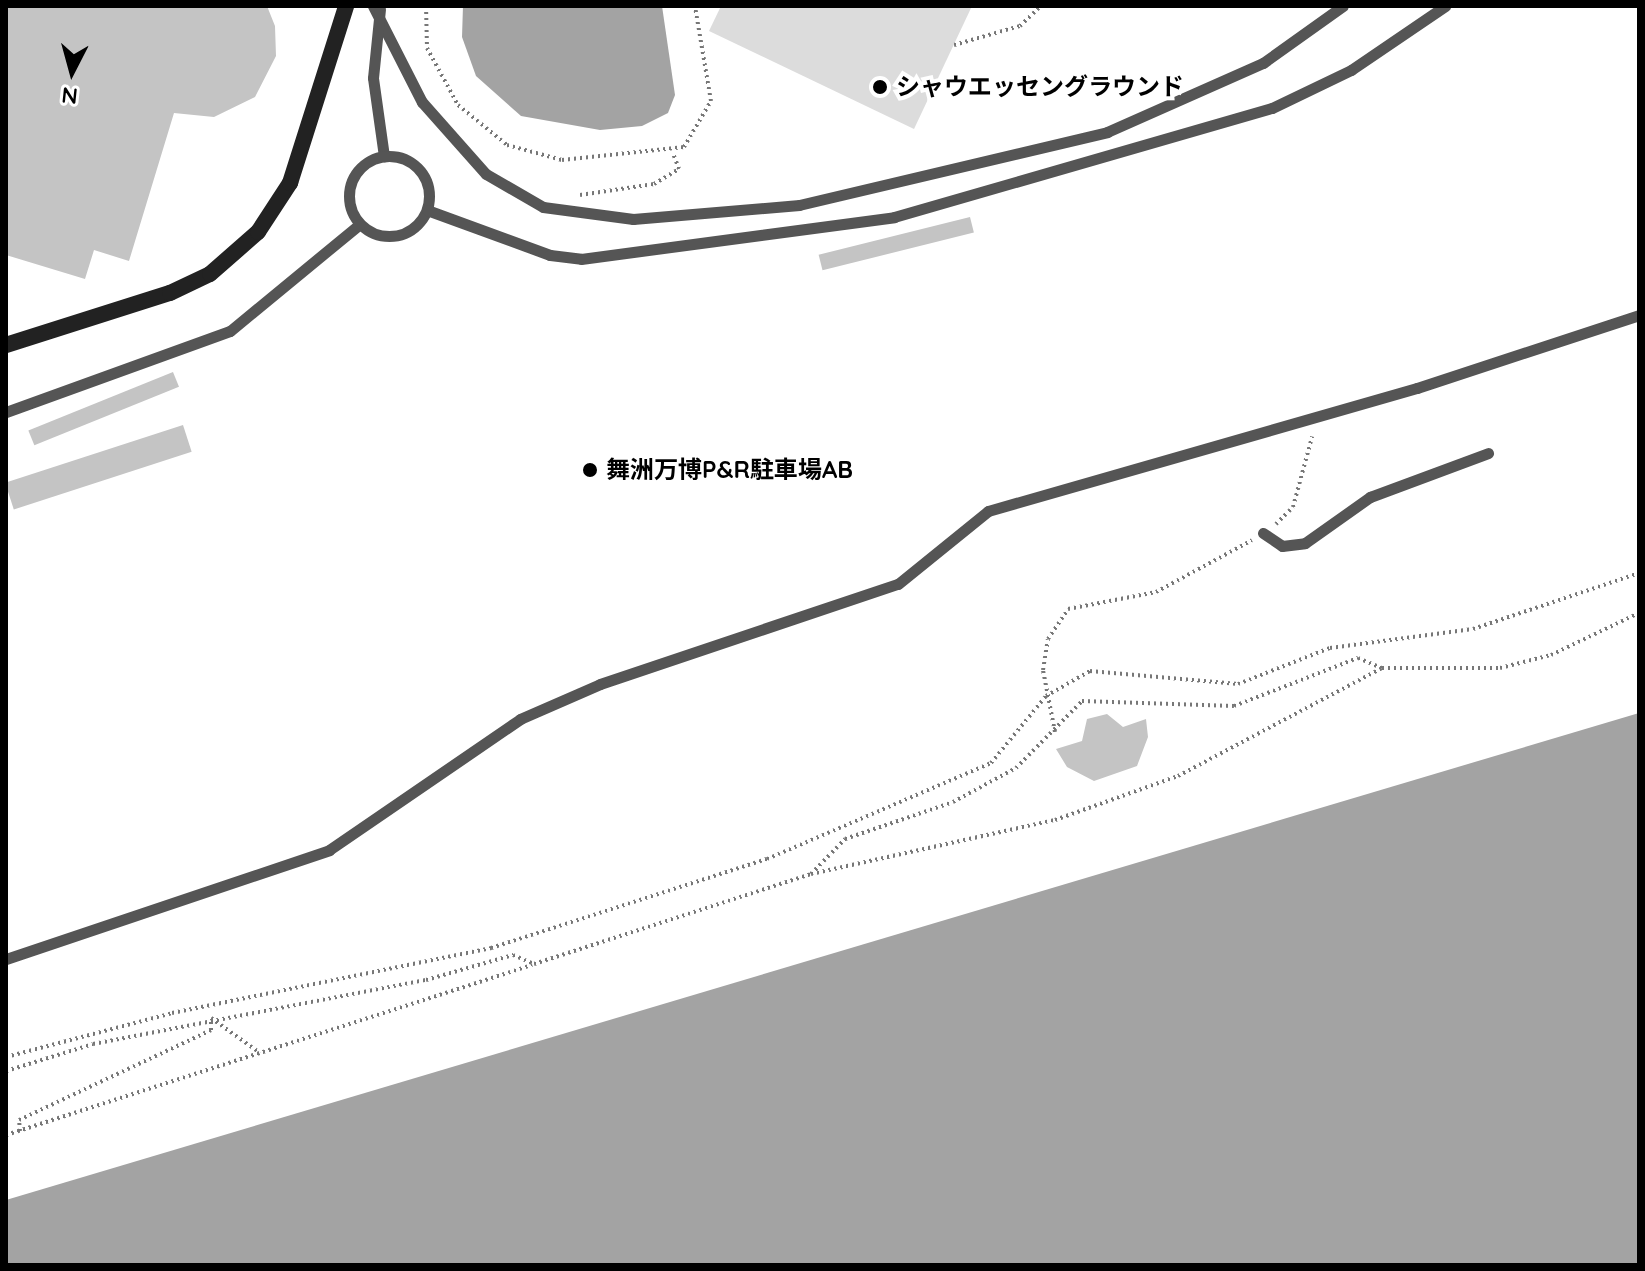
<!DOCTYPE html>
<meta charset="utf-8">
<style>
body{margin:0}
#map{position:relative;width:1645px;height:1271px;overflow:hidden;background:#fff;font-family:Quicksand,"Noto Sans JP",sans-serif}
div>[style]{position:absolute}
.green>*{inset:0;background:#dcdcdc}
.water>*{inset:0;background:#a3a3a3}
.building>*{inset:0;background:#c4c4c4;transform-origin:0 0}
.path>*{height:4px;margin-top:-2px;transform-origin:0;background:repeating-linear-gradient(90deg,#777 0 2px,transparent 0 6px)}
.lane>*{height:11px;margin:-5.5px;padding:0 5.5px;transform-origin:5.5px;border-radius:5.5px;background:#555}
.lane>.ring{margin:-5.5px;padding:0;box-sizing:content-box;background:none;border:11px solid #555;border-radius:50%}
.secondary>*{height:16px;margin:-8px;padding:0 8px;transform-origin:8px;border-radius:8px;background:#222}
.dots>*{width:22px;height:22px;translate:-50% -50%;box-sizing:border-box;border:4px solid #fff;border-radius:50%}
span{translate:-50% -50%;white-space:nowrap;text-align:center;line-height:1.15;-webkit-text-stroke:8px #fff;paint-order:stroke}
.poi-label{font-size:24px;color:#000;font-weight:700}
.left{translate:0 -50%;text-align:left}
.frame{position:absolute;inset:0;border:8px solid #000;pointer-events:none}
.north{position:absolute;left:32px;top:32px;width:80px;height:80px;-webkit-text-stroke:6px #fff;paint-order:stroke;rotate:186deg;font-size:22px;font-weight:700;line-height:32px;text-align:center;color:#000}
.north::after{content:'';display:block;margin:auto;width:28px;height:36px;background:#000;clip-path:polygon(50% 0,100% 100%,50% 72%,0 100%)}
</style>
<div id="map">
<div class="green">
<i style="clip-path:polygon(721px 6px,972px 6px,914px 129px,709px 31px)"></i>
</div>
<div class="water">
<i style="clip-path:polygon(463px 6px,662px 6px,675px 95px,668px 113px,642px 126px,600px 130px,521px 116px,476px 76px,462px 37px)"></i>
<i style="clip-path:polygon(1639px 713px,1639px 1265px,6px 1265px,6px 1200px)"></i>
</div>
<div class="building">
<i style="clip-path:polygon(6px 6px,267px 6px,275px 26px,276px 56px,255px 97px,214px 117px,174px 113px,129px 261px,94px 250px,85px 279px,6px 255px)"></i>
<i style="left:970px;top:217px;width:16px;height:156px;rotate:76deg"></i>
<i style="left:173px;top:372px;width:16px;height:156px;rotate:68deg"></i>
<i style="left:183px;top:425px;width:28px;height:187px;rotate:72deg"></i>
<i style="clip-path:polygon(1107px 714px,1123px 727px,1146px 719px,1148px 737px,1137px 766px,1094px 781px,1067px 767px,1056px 749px,1082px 741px,1087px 719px)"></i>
</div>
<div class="path">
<i style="left:426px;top:6px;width:42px;rotate:88.6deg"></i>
<i style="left:427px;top:48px;width:65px;rotate:61.5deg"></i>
<i style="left:458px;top:105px;width:63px;rotate:39.2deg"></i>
<i style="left:507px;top:145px;width:57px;rotate:15.3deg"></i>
<i style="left:562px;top:160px;width:123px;rotate:-6.1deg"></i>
<i style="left:684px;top:147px;width:53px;rotate:-59.6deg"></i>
<i style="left:711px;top:101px;width:96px;rotate:-99.6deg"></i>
<i style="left:954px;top:45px;width:69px;rotate:-16.1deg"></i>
<i style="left:1020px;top:26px;width:29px;rotate:-44deg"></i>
<i style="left:580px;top:195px;width:75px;rotate:-8.5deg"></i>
<i style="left:654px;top:184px;width:29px;rotate:-31deg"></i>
<i style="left:679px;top:169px;width:17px;rotate:-111deg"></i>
<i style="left:1276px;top:524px;width:24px;rotate:-45deg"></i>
<i style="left:1293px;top:507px;width:73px;rotate:-74.8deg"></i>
<i style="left:1055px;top:732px;width:63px;rotate:-101deg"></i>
<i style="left:1043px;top:670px;width:31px;rotate:-81deg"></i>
<i style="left:1048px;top:639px;width:36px;rotate:-56deg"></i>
<i style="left:1068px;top:609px;width:90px;rotate:-10.9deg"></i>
<i style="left:1156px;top:592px;width:109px;rotate:-28.4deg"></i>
<i style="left:811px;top:874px;width:250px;rotate:-12.5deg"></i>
<i style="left:1055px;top:820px;width:131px;rotate:-19.7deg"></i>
<i style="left:1178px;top:776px;width:231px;rotate:-27.9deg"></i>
<i style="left:211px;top:1018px;width:60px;rotate:35.5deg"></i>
<i style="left:6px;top:1057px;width:172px;rotate:-14.8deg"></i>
<i style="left:172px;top:1013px;width:326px;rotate:-11.5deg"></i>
<i style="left:491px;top:948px;width:290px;rotate:-17.9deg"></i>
<i style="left:767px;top:859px;width:244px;rotate:-23.2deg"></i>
<i style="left:991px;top:763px;width:87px;rotate:-50.6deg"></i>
<i style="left:1046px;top:696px;width:51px;rotate:-29.6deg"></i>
<i style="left:1090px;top:671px;width:149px;rotate:5deg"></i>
<i style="left:1238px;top:684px;width:99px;rotate:-21.4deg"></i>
<i style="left:1330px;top:648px;width:144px;rotate:-7.6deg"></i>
<i style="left:1473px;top:629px;width:175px;rotate:-18.6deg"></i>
<i style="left:6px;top:1071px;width:91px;rotate:-17.2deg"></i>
<i style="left:93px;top:1044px;width:339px;rotate:-10.9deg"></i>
<i style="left:426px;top:980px;width:91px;rotate:-16deg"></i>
<i style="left:513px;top:955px;width:23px;rotate:23deg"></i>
<i style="left:534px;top:964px;width:291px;rotate:-18deg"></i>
<i style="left:811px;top:874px;width:49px;rotate:-45.8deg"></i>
<i style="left:845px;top:839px;width:114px;rotate:-18.9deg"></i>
<i style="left:953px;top:802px;width:72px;rotate:-28.4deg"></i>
<i style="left:1016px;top:768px;width:94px;rotate:-45.4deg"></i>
<i style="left:1082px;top:701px;width:152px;rotate:1.9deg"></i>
<i style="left:1234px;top:706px;width:133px;rotate:-21.2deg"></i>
<i style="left:1358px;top:658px;width:26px;rotate:23deg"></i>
<i style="left:1382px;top:668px;width:118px"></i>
<i style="left:1500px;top:668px;width:53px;rotate:-14.3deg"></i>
<i style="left:1551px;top:655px;width:98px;rotate:-25.5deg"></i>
<i style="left:20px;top:1131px;width:11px;rotate:-95deg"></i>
<i style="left:19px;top:1120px;width:212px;rotate:-25.1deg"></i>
<i style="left:211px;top:1030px;width:12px;rotate:-90deg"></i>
<i style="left:6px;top:1135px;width:553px;rotate:-17.91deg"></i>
</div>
<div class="lane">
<i style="left:373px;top:6px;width:108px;rotate:63deg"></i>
<i style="left:422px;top:102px;width:96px;rotate:48.4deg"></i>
<i style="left:486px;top:174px;width:66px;rotate:30.1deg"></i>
<i style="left:543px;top:207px;width:91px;rotate:7.6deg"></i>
<i style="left:633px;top:219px;width:167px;rotate:-4.8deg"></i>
<i style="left:799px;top:205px;width:317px;rotate:-13.3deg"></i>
<i style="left:1107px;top:132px;width:171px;rotate:-23.9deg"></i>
<i style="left:1263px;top:63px;width:98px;rotate:-35.5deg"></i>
<i style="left:380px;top:9px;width:69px;rotate:95.8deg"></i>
<i style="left:373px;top:78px;width:79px;rotate:82deg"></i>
<i class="ring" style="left:349px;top:156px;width:69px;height:69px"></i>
<i style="left:427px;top:210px;width:131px;rotate:20.1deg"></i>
<i style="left:550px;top:255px;width:31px;rotate:7deg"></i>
<i style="left:581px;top:259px;width:316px;rotate:-7.6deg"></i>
<i style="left:894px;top:217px;width:393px;rotate:-16.1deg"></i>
<i style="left:1272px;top:108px;width:88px;rotate:-25.7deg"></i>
<i style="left:1351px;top:70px;width:114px;rotate:-34.2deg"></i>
<i style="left:6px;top:412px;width:238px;rotate:-19.9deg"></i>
<i style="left:230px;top:331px;width:168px;rotate:-39.5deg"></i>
<i style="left:1263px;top:533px;width:23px;rotate:34deg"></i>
<i style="left:1282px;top:546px;width:23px;rotate:-7deg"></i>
<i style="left:1305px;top:543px;width:80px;rotate:-35.3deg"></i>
<i style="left:1370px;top:497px;width:126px;rotate:-20.4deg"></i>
<i style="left:6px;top:959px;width:341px;rotate:-18.6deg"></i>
<i style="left:329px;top:850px;width:232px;rotate:-34.4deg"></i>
<i style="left:520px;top:719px;width:87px;rotate:-23.6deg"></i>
<i style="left:600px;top:684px;width:314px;rotate:-18.6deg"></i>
<i style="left:898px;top:584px;width:116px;rotate:-39deg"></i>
<i style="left:988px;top:511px;width:446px;rotate:-16deg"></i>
<i style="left:1417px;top:388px;width:234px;rotate:-18.2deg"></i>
</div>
<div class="secondary">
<i style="left:6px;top:345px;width:172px;rotate:-17.6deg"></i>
<i style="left:170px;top:293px;width:44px;rotate:-25.4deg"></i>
<i style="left:210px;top:274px;width:64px;rotate:-41.2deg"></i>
<i style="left:258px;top:232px;width:59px;rotate:-56.9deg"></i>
<i style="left:290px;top:183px;width:186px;rotate:-72.4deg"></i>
</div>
<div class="dots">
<i style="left:880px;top:87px;background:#000"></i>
<i style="left:590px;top:470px;background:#000"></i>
</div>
<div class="poi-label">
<span class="left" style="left:896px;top:87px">シャウエッセングラウンド</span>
<span class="left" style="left:606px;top:470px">舞洲万博P&amp;R駐車場AB</span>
</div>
<div class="frame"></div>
<div class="north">N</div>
</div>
